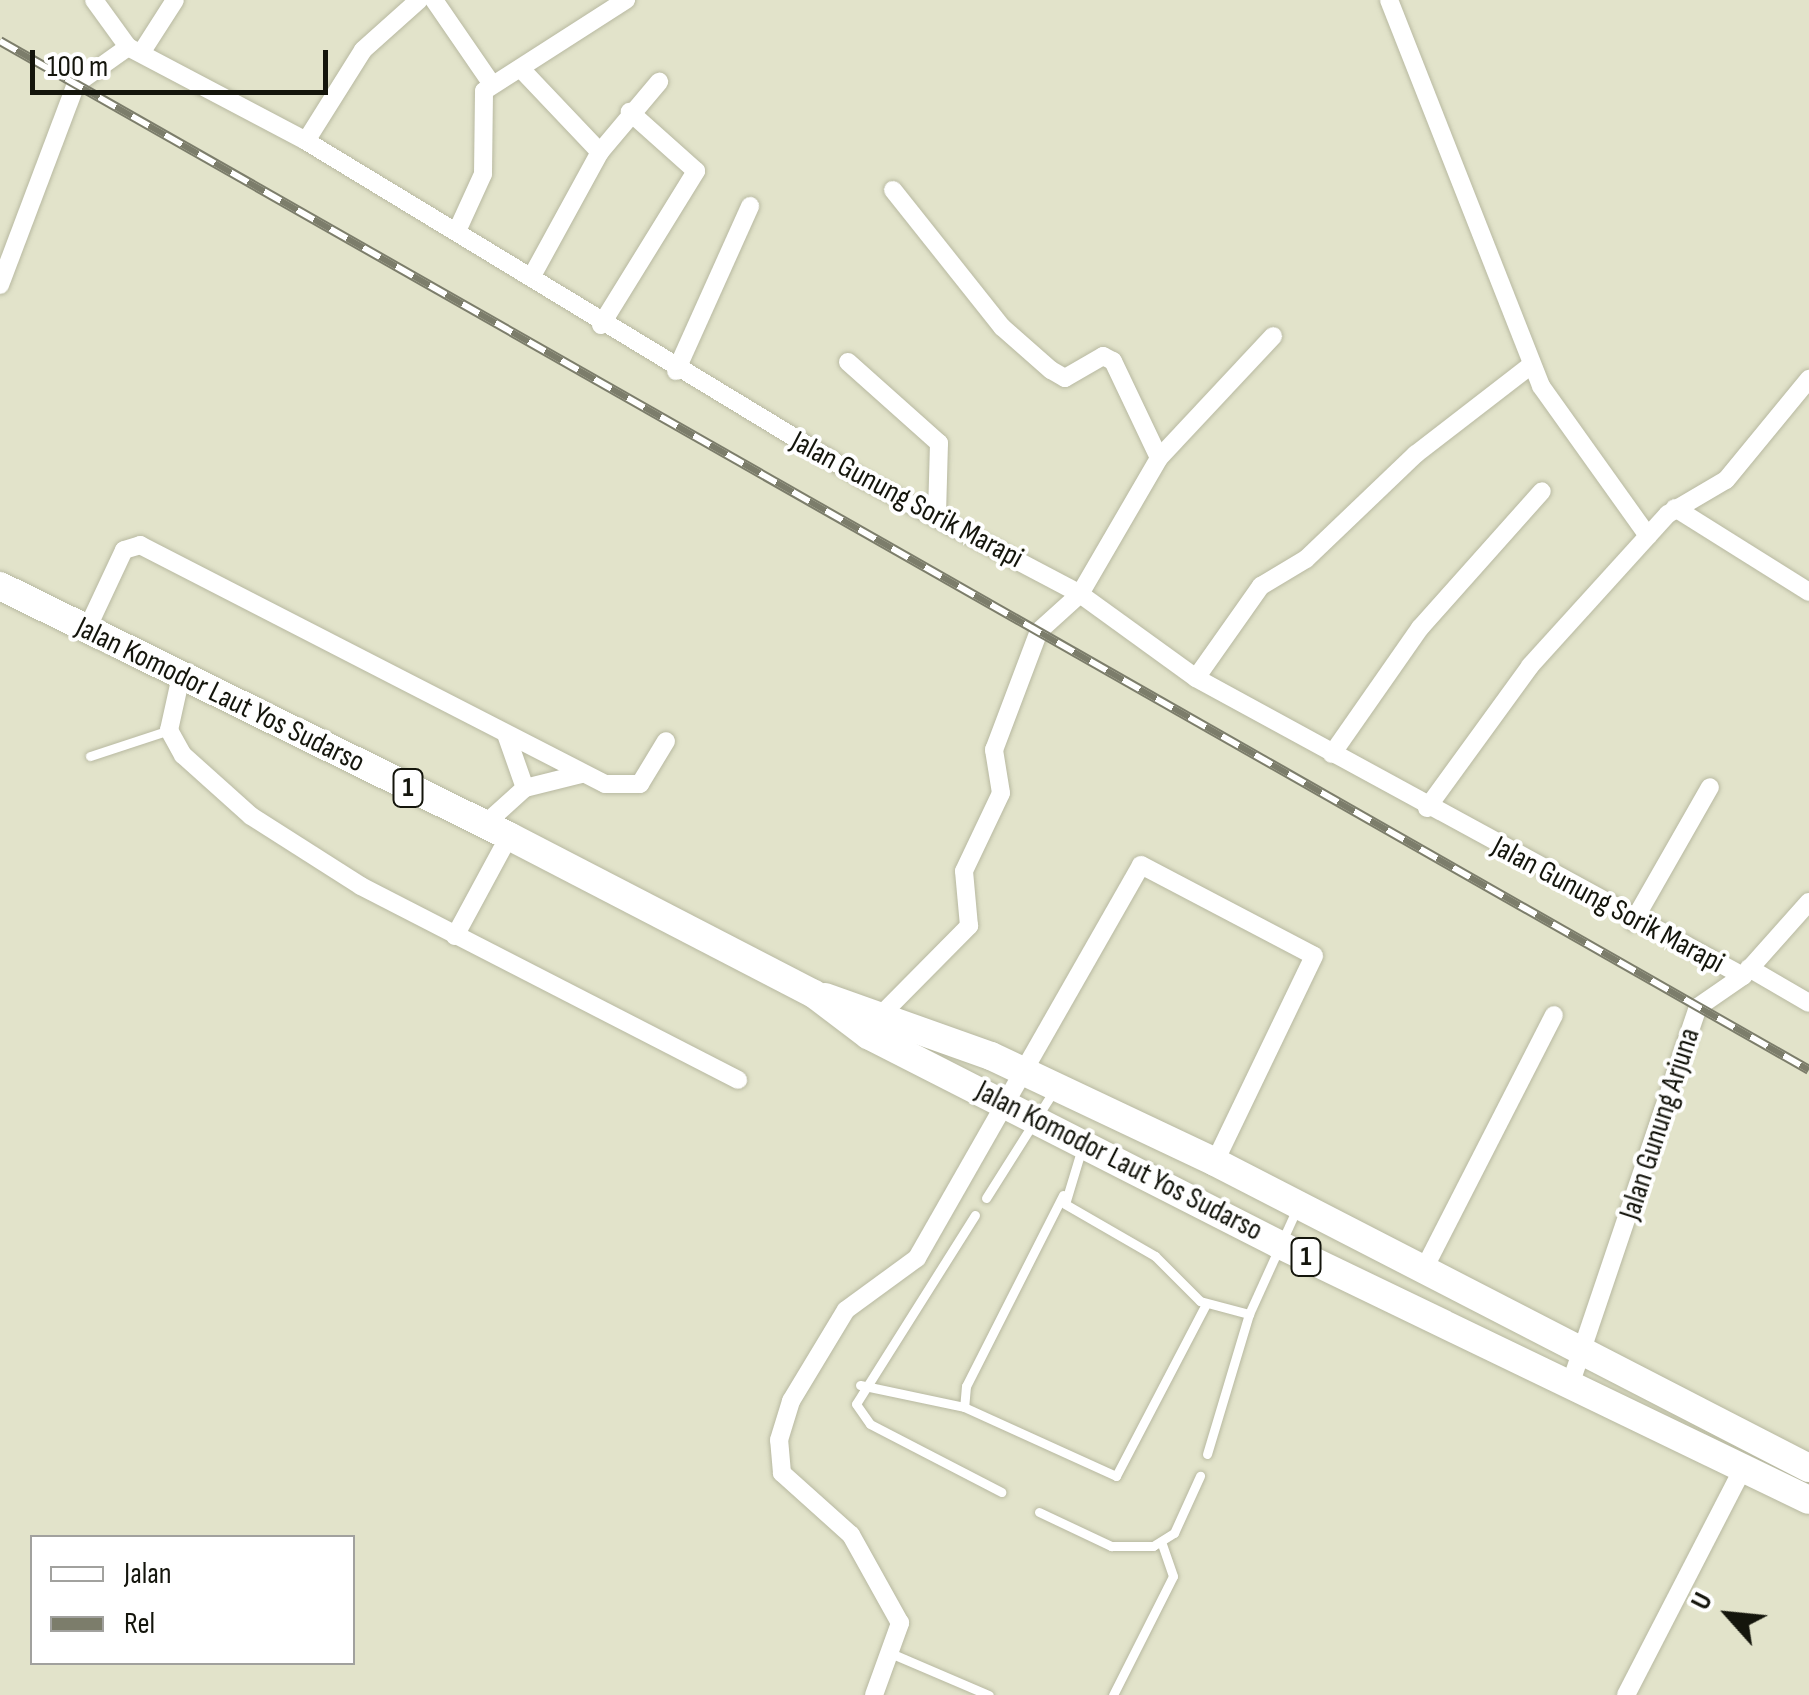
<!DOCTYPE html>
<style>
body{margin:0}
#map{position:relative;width:1809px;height:1695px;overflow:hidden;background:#e2e3ca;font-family:"Sofia Sans Condensed",sans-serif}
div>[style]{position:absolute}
.roads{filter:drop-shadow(0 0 2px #b8b9a1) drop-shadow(0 0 2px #b8b9a1)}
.service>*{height:9px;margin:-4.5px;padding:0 4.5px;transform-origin:4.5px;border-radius:4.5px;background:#fff}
.minor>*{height:18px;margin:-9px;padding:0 9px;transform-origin:9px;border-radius:9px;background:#fff}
.trunk>*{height:28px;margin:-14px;padding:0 14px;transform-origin:14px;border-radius:14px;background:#fff}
.rail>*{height:10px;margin-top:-5px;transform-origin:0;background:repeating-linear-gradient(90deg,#fff 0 19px,#7c7d6b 0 38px);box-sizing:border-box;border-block:2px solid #7c7d6b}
span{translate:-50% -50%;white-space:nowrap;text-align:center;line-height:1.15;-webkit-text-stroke:8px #fff;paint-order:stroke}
.shield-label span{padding:2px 8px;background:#fff;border:2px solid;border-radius:8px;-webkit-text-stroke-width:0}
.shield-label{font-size:28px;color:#14150c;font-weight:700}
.street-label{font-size:30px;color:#14150c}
.legend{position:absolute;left:30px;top:1535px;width:325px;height:130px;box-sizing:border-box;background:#fff;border:2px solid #a1a19e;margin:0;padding:12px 18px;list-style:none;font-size:30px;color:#14150c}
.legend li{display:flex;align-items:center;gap:20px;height:50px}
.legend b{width:50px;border:2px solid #a1a19e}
.north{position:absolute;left:1679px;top:1565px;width:100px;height:100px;-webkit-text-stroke:8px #fff;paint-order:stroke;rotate:297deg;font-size:28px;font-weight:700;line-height:40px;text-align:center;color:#14150c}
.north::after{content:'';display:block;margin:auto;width:35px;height:45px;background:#14150c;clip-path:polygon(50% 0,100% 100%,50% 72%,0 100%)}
.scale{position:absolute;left:30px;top:50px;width:298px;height:45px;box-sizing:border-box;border:5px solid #14150c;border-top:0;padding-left:12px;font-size:30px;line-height:35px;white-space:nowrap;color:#14150c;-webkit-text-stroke:8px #fff;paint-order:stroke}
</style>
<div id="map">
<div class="roads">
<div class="service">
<i style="left:90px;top:756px;width:83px;rotate:-18.2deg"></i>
<i style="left:1081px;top:1151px;width:55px;rotate:106.8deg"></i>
<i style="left:1065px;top:1204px;width:104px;rotate:30deg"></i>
<i style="left:1155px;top:1256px;width:64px;rotate:45deg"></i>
<i style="left:1200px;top:1301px;width:51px;rotate:14.9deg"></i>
<i style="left:1063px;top:1195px;width:214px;rotate:116.9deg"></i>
<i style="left:966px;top:1386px;width:21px;rotate:95deg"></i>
<i style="left:964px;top:1407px;width:167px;rotate:24.4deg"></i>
<i style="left:1116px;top:1476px;width:194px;rotate:-62.4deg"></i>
<i style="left:986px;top:1198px;width:129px;rotate:-57.7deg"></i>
<i style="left:975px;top:1215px;width:223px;rotate:122.2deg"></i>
<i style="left:856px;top:1404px;width:24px;rotate:55deg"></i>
<i style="left:870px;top:1424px;width:148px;rotate:27.4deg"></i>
<i style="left:860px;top:1385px;width:106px;rotate:11.9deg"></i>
<i style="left:1207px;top:1454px;width:146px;rotate:-73.3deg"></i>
<i style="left:1249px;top:1314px;width:116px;rotate:-65.6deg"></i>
<i style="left:1039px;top:1512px;width:80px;rotate:25.3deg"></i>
<i style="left:1111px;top:1546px;width:42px"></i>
<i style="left:1153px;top:1546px;width:25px;rotate:-32deg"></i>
<i style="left:1174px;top:1533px;width:63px;rotate:-65.5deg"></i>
<i style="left:895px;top:1655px;width:102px;rotate:23.1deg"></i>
<i style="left:1113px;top:1695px;width:133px;rotate:-63.2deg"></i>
<i style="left:1173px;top:1576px;width:34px;rotate:-109deg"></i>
</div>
<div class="minor">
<i style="left:94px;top:0;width:58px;rotate:54.1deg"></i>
<i style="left:128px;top:47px;width:201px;rotate:27.8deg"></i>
<i style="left:306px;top:141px;width:655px;rotate:31.26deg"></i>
<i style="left:866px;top:481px;width:242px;rotate:27.8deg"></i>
<i style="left:1080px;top:594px;width:143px;rotate:35.9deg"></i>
<i style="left:1196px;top:678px;width:623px;rotate:28.58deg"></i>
<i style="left:434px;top:0;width:101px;rotate:55.5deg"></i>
<i style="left:1389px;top:0;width:415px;rotate:68.5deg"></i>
<i style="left:1541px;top:386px;width:184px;rotate:54.5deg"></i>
<i style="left:143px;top:50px;width:59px;rotate:-57.4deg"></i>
<i style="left:523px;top:71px;width:112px;rotate:46.5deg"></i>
<i style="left:306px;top:141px;width:107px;rotate:-57.9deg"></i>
<i style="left:363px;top:50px;width:75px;rotate:-41.8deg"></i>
<i style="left:893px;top:190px;width:175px;rotate:51.5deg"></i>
<i style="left:1002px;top:327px;width:65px;rotate:41.3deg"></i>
<i style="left:1051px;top:370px;width:16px;rotate:30deg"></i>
<i style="left:1065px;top:378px;width:44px;rotate:-30.1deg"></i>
<i style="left:1103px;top:356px;width:11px;rotate:27deg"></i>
<i style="left:1113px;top:361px;width:107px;rotate:64.6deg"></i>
<i style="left:457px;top:231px;width:63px;rotate:-65.5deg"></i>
<i style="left:483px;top:174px;width:83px;rotate:-89.3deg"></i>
<i style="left:484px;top:91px;width:169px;rotate:-32.7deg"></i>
<i style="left:532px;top:276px;width:141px;rotate:-61.3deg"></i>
<i style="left:600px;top:152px;width:92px;rotate:-49.9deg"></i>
<i style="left:0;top:285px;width:215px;rotate:-69.3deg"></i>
<i style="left:76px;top:84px;width:64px;rotate:-35.4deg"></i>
<i style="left:601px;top:325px;width:181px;rotate:-58.3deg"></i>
<i style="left:696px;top:171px;width:89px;rotate:-138.2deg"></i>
<i style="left:848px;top:362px;width:122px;rotate:41.7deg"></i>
<i style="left:939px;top:443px;width:70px;rotate:91.6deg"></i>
<i style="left:676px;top:371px;width:181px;rotate:-65.8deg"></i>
<i style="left:1675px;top:508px;width:158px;rotate:32.1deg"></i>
<i style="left:87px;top:629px;width:87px;rotate:-64.9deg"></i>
<i style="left:124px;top:550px;width:17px;rotate:-17deg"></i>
<i style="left:140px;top:545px;width:523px;rotate:27.2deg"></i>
<i style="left:605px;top:784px;width:35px"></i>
<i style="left:640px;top:784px;width:50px;rotate:-58.8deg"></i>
<i style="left:181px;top:676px;width:55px;rotate:102.5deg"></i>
<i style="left:169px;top:730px;width:29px;rotate:61deg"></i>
<i style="left:183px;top:755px;width:91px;rotate:41.9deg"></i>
<i style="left:251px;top:816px;width:130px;rotate:32.5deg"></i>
<i style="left:361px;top:886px;width:424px;rotate:27.2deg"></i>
<i style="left:1196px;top:678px;width:113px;rotate:-54.8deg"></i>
<i style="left:1261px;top:586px;width:52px;rotate:-31deg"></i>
<i style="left:1306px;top:559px;width:152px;rotate:-43.7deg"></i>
<i style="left:1416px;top:454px;width:145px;rotate:-37.7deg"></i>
<i style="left:507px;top:737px;width:54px;rotate:70.6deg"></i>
<i style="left:1332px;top:754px;width:154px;rotate:-55.1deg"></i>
<i style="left:1420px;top:628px;width:183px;rotate:-48.3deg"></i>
<i style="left:1427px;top:808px;width:175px;rotate:-54deg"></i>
<i style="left:1530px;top:666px;width:205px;rotate:-47.8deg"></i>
<i style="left:1668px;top:514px;width:67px;rotate:-30.4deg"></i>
<i style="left:1726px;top:480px;width:131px;rotate:-50.6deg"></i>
<i style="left:484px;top:825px;width:55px;rotate:-42.1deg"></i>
<i style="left:525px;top:788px;width:58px;rotate:-14deg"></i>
<i style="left:1633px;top:922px;width:155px;rotate:-60.3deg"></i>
<i style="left:455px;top:936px;width:114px;rotate:-61.6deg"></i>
<i style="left:1749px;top:968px;width:69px;rotate:30.3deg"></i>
<i style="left:875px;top:1021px;width:134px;rotate:-45.3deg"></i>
<i style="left:969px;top:926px;width:55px;rotate:-95.2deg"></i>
<i style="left:964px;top:871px;width:86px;rotate:-64.6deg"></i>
<i style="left:1001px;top:793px;width:44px;rotate:-99.2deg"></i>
<i style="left:994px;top:750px;width:127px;rotate:-69.3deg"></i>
<i style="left:1039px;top:631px;width:55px;rotate:-42.1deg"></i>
<i style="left:1080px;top:594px;width:157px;rotate:-59.8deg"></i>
<i style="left:1159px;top:458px;width:167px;rotate:-46.9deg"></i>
<i style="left:1425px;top:1267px;width:283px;rotate:-62.9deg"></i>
<i style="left:1570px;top:1385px;width:399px;rotate:-71.3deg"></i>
<i style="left:1698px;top:1007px;width:55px;rotate:-34.6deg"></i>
<i style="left:1743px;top:976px;width:99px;rotate:-48.3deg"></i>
<i style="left:874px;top:1695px;width:77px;rotate:-70.1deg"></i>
<i style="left:900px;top:1623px;width:101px;rotate:-119.1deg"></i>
<i style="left:851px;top:1535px;width:93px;rotate:-138.1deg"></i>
<i style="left:782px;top:1473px;width:33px;rotate:-95deg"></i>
<i style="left:779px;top:1440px;width:41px;rotate:-72.9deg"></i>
<i style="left:791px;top:1401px;width:106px;rotate:-58.9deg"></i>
<i style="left:846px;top:1310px;width:88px;rotate:-36.2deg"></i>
<i style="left:917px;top:1258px;width:452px;rotate:-60.3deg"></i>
<i style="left:1141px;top:865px;width:195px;rotate:27.7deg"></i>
<i style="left:1314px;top:956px;width:229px;rotate:115.7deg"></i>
<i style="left:1626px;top:1695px;width:255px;rotate:-62.7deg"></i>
</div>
<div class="trunk">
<i style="left:0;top:586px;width:567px;rotate:26.16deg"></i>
<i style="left:509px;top:836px;width:343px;rotate:27.4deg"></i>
<i style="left:814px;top:994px;width:68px;rotate:37.2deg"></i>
<i style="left:868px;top:1035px;width:460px;rotate:27deg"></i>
<i style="left:1278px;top:1244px;width:589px;rotate:25.74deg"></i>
<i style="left:825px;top:997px;width:176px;rotate:19.6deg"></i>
<i style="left:991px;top:1056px;width:248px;rotate:25.3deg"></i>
<i style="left:1215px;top:1162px;width:668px;rotate:27.26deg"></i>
</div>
</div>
<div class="rail">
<i style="left:0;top:41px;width:2081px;rotate:29.63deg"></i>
</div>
<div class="shield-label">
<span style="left:408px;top:788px">1</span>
<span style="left:1306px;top:1257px">1</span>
</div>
<div class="street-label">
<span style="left:907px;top:500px;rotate:28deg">Jalan Gunung Sorik Marapi</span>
<span style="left:220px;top:695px;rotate:26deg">Jalan Komodor Laut Yos Sudarso</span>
<span style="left:1608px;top:905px;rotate:28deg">Jalan Gunung Sorik Marapi</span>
<span style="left:1660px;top:1124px;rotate:-72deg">Jalan Gunung Arjuna</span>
<span style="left:1119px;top:1161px;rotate:27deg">Jalan Komodor Laut Yos Sudarso</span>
</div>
<ul class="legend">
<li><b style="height:12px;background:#fff"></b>Jalan</li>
<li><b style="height:12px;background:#7c7d6b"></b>Rel</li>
</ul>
<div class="north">U</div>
<div class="scale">100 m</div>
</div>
